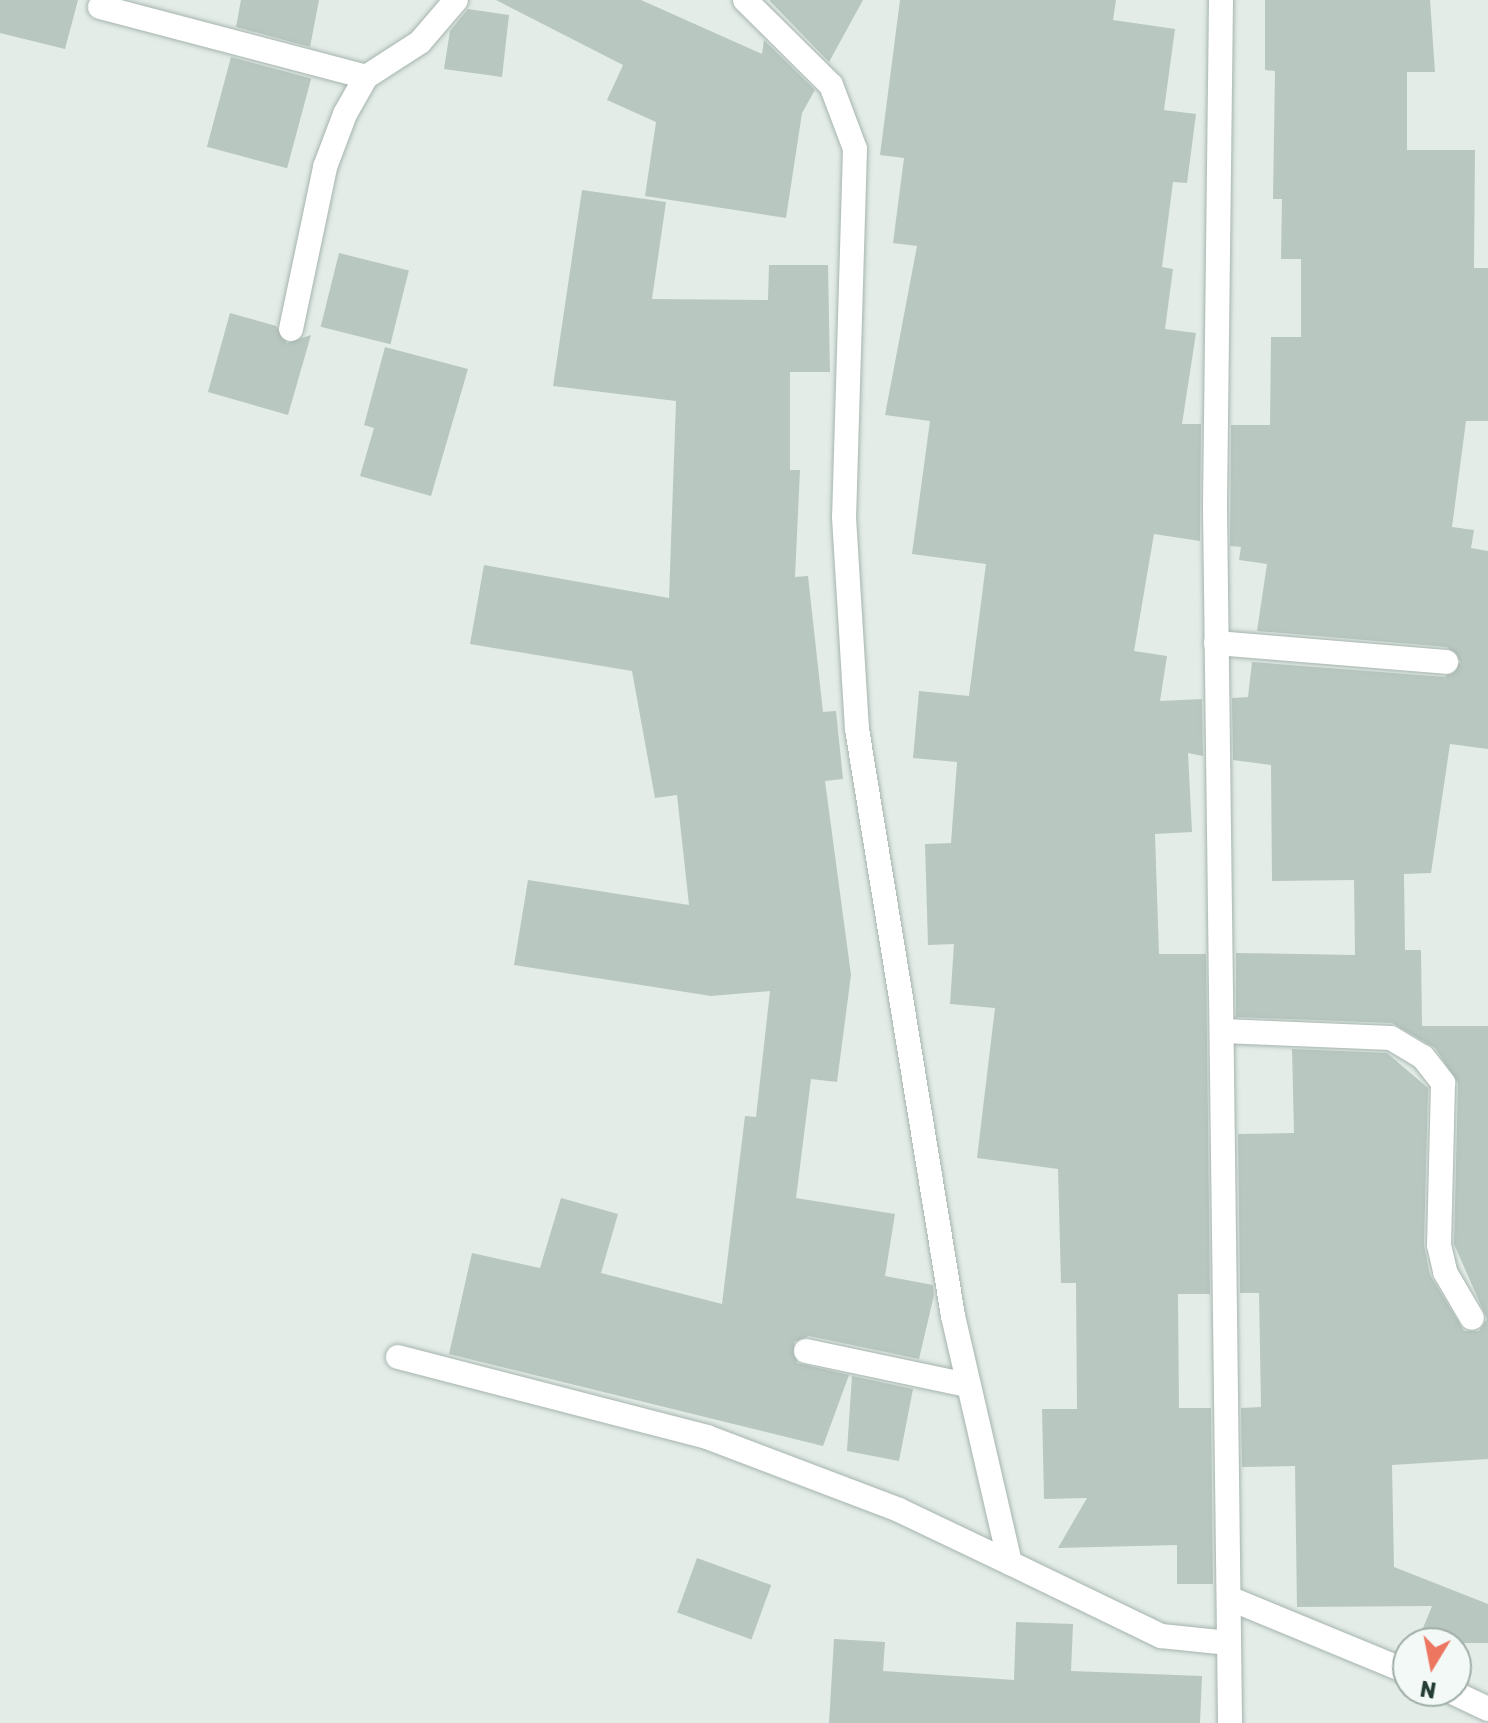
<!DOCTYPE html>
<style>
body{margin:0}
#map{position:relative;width:1488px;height:1723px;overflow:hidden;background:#e3ece7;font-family:Rubik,sans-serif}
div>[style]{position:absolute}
.building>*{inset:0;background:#b8c7c0;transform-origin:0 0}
.roads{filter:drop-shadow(0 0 2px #a6b4ae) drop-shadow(0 0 2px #a6b4ae)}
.minor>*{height:24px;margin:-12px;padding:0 12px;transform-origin:12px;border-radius:12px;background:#fff}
span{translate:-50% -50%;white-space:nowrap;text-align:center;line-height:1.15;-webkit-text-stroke:6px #f3f9f6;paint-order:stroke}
.north{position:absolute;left:1392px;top:1627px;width:80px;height:80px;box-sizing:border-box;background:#f3f9f6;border:2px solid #a0aea8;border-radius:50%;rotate:190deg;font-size:22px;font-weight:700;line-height:32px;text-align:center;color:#233d34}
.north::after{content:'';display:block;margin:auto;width:28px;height:36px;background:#ed7661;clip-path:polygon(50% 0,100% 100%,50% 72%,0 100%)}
</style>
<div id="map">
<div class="building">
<i style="clip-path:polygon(0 0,78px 0,65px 49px,0 33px)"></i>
<i style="clip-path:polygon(241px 0,319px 0,310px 47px,236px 27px)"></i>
<i style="clip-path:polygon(496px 0,641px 0,762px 54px,764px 40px,815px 90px,802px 113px,786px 218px,645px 196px,656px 122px,607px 100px,623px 65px)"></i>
<i style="clip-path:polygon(769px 0,863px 0,829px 62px)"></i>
<i style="clip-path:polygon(900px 0,1116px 0,1113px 20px,1175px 29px,1164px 110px,1196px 114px,1187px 183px,1173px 182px,1162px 267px,1173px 269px,1165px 329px,1196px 333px,1182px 424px,1201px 424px,1200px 541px,1154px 534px,1134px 651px,1167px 656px,1160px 701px,1202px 699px,1203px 756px,1188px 753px,1192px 832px,1155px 834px,1159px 954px,1206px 954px,1210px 1294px,1178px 1294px,1179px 1408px,1211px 1408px,1213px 1584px,1177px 1584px,1177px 1545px,1058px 1548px,1087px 1498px,1044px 1499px,1042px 1409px,1077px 1409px,1076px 1283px,1061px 1283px,1058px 1169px,977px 1158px,995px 1008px,950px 1004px,954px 944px,928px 945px,925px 844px,951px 843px,957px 762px,913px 758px,919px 691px,969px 696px,986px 564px,912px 554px,930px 421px,885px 415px,917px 246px,893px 243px,904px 158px,880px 155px)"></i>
<i style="clip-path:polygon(1265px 0,1430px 0,1435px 72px,1407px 72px,1407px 150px,1475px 150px,1474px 268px,1488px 268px,1488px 421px,1466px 421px,1452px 527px,1474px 530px,1471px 548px,1488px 551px,1488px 749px,1450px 744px,1431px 873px,1404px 874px,1405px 950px,1421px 950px,1422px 1026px,1488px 1026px,1488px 1459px,1392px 1465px,1394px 1567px,1488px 1604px,1488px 1643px,1417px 1643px,1432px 1606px,1297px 1607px,1295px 1466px,1242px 1467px,1241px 1408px,1261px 1407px,1259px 1293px,1240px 1293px,1238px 1134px,1294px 1133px,1292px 1049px,1387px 1053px,1428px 1088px,1424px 1245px,1430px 1275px,1464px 1331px,1479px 1331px,1487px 1319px,1454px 1244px,1458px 1083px,1435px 1048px,1392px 1023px,1236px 1017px,1236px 953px,1355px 955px,1354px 880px,1272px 881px,1271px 765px,1233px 760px,1232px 698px,1248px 697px,1252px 662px,1445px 677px,1461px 662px,1447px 647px,1257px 631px,1267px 564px,1239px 560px,1241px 547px,1230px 546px,1231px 425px,1270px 425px,1271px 337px,1301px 337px,1301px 259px,1281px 259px,1282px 199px,1273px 199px,1275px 71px,1265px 70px)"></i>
<i style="clip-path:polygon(468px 9px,509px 15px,502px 77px,444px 69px,450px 31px)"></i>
<i style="left:231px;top:57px;width:83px;height:93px;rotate:15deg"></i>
<i style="clip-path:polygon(582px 190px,666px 202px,652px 299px,768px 300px,769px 265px,828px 265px,830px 372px,790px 372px,790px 470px,800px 470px,795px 577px,808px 576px,823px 712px,836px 711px,843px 779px,825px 781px,851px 975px,837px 1082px,811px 1079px,796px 1198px,895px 1214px,885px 1276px,933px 1285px,934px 1295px,919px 1359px,809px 1336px,794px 1342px,797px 1363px,849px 1375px,823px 1446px,449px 1354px,472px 1253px,540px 1268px,561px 1198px,618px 1214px,601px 1273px,722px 1304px,745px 1116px,756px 1117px,770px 991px,711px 996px,514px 965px,528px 880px,689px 905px,677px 795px,655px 798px,632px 671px,470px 644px,484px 565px,669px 598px,676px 401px,553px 386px)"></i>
<i style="left:339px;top:253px;width:72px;height:76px;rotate:14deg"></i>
<i style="clip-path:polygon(230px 313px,276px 326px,287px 343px,311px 335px,288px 415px,208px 392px)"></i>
<i style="clip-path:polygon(385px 347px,468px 369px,431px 496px,360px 476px,374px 428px,364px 425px)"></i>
<i style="clip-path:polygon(852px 1376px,913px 1389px,899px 1461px,847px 1451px)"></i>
<i style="left:697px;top:1558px;width:79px;height:58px;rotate:20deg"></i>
<i style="clip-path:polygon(1016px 1622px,1073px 1624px,1071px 1671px,1202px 1676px,1200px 1723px,829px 1723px,834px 1639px,885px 1642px,883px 1671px,1014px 1680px)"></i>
</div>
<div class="roads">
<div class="minor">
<i style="left:745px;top:0;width:121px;rotate:44.7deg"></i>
<i style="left:831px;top:85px;width:68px;rotate:69.4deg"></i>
<i style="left:855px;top:149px;width:368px;rotate:91.7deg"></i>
<i style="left:844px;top:517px;width:212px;rotate:86.5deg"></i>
<i style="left:857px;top:729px;width:595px;rotate:80.71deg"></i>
<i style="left:953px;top:1316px;width:253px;rotate:77deg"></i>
<i style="left:1010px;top:1563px;width:168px;rotate:25.8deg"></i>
<i style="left:1161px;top:1636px;width:68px;rotate:5.9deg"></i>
<i style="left:1221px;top:0;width:508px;rotate:90.68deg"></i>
<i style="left:1215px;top:508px;width:1215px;rotate:89.29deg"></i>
<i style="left:100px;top:7px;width:275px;rotate:14.7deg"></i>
<i style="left:291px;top:329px;width:166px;rotate:-78.1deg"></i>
<i style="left:325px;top:167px;width:57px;rotate:-69.3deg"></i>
<i style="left:345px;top:114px;width:43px;rotate:-60.4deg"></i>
<i style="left:366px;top:77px;width:64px;rotate:-32.9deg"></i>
<i style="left:420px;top:42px;width:55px;rotate:-49.4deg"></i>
<i style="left:1216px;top:643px;width:231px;rotate:4.7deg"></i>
<i style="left:1223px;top:1031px;width:168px;rotate:2.4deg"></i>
<i style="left:1391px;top:1038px;width:37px;rotate:31deg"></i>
<i style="left:1423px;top:1057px;width:33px;rotate:52deg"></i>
<i style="left:1443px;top:1083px;width:162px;rotate:91.4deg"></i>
<i style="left:1439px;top:1245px;width:28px;rotate:77deg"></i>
<i style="left:1445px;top:1272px;width:53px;rotate:59.6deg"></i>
<i style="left:806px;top:1351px;width:166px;rotate:11.9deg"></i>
<i style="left:398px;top:1357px;width:319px;rotate:14.5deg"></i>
<i style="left:707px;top:1437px;width:205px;rotate:20.8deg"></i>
<i style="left:899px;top:1510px;width:123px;rotate:25.5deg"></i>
<i style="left:1231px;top:1599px;width:191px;rotate:22.4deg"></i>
<i style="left:1450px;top:1691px;width:42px;rotate:25.3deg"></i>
</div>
</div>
<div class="north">N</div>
</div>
